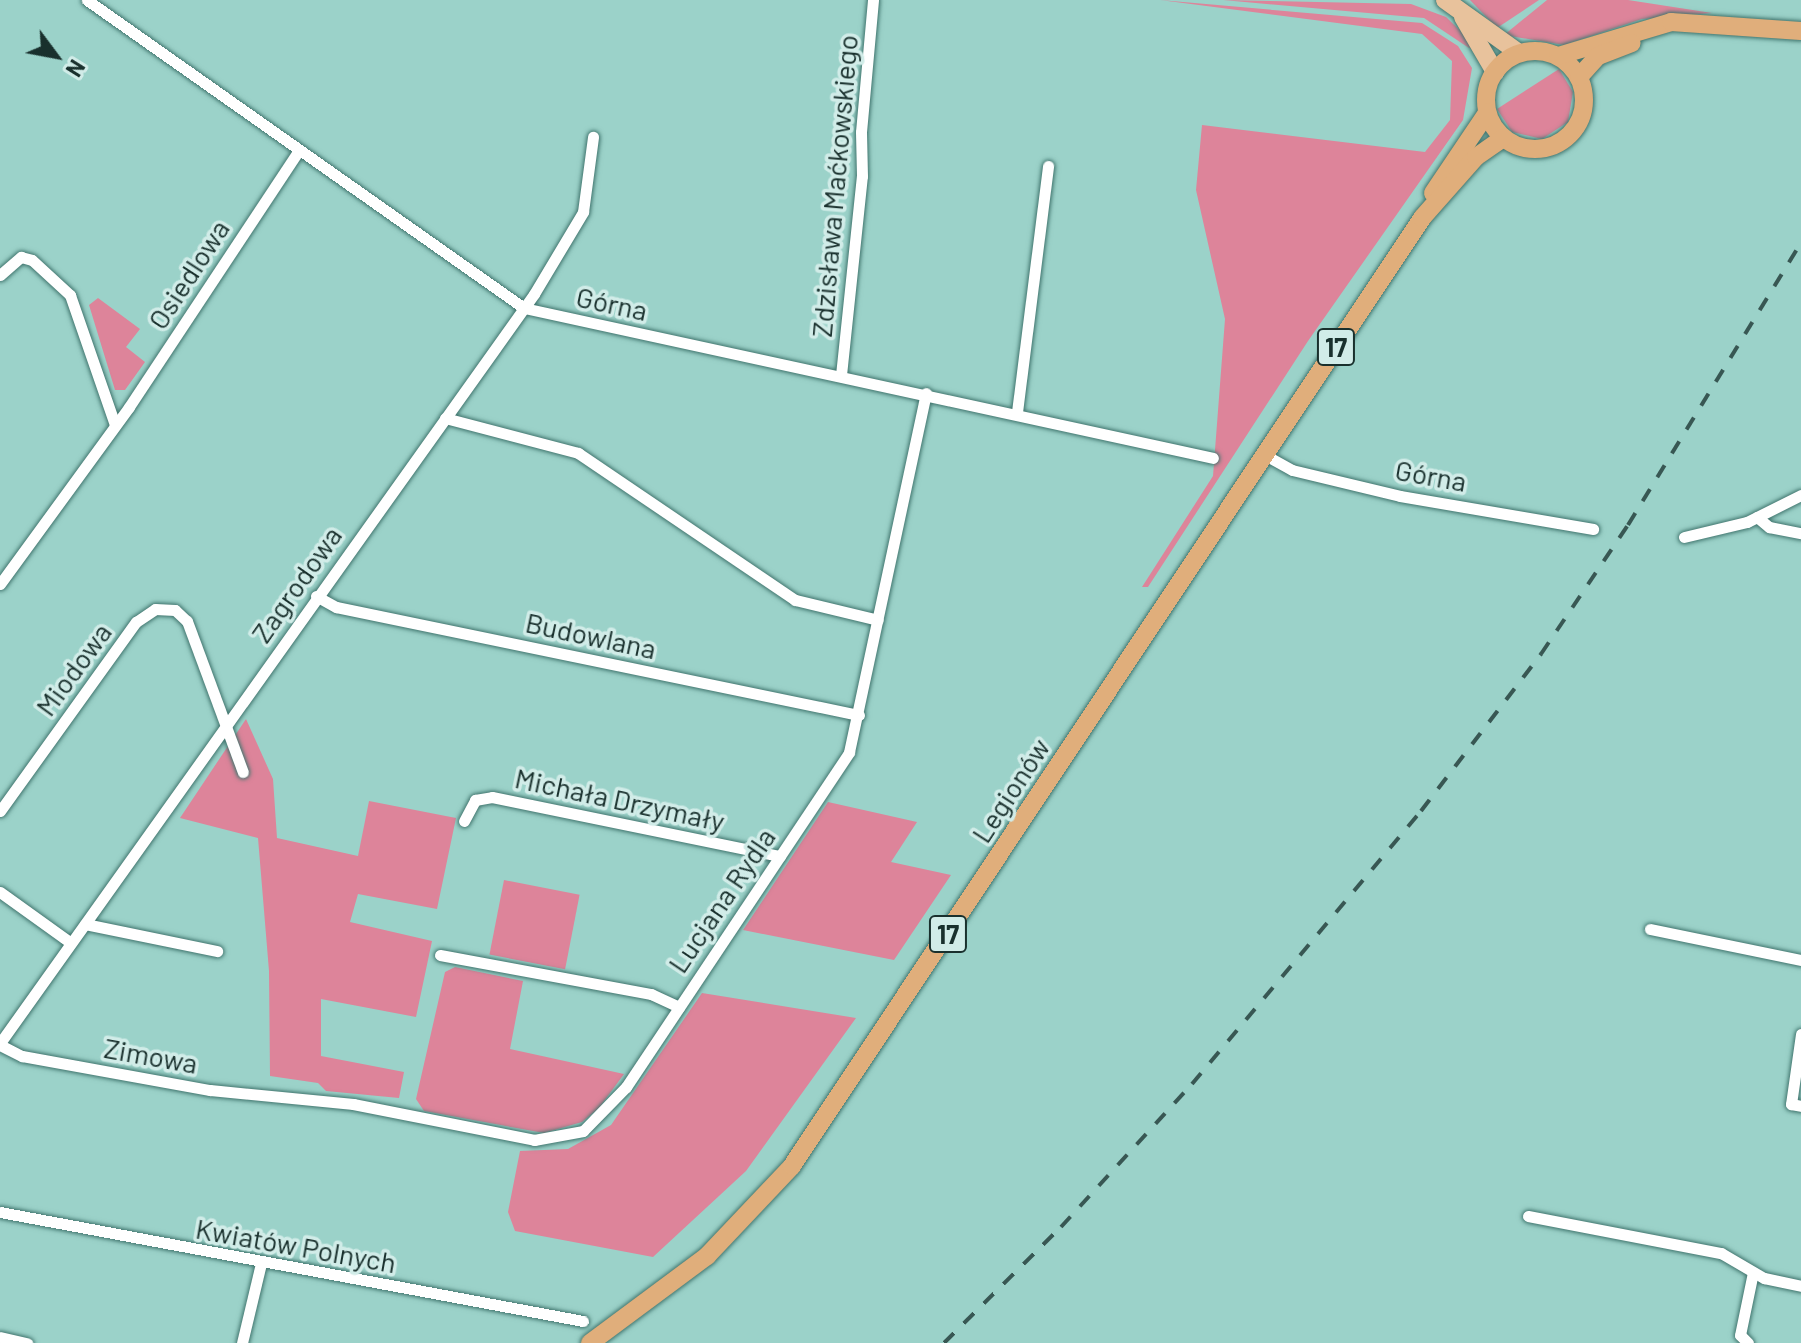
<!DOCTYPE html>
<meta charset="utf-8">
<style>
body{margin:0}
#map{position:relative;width:1801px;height:1343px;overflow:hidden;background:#9bd2c9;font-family:Barlow,sans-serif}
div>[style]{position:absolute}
.green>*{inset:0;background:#dd849a;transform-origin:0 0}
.roads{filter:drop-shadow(0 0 2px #41756e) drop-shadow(0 0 2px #41756e)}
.minor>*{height:11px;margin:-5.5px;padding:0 5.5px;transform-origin:5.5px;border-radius:5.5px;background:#fff}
.primary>*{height:18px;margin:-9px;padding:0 9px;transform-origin:9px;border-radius:9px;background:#e8c29c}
.trunk>*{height:18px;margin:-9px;padding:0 9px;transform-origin:9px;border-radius:9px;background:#e0ae7b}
.trunk>.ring{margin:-9px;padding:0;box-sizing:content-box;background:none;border:18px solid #e0ae7b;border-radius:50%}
.rail>*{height:4px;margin-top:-2px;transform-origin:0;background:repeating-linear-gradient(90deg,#385753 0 14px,transparent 0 28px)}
span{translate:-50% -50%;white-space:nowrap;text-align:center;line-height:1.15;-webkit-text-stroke:7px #d1ece8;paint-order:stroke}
.shield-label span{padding:2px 6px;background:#d1ece8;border:2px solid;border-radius:6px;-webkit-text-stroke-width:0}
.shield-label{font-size:26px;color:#19302d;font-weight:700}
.street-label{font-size:28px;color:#19302d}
.north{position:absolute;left:16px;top:16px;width:80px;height:80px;-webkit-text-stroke:6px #d1ece8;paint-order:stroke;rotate:122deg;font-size:22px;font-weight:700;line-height:32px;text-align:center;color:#19302d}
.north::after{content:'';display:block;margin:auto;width:28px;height:36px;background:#19302d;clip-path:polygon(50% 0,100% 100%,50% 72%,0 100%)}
</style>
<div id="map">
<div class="green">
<i style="clip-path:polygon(1160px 0,1422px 23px,1458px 46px,1472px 68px,1463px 120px,1308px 341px,1148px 587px,1142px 587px,1213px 476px,1225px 319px,1196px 190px,1202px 125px,1425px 152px,1450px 120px,1452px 61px,1422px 34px)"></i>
<i style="clip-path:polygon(1223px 0,1411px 4px,1446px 17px,1475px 45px,1469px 48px,1424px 18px)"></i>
<i style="clip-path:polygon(1470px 0,1539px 0,1497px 28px)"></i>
<i style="clip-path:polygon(1547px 0,1628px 0,1712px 13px,1642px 19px,1564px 45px,1504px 35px)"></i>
<i style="clip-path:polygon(1559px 69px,1573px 92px,1568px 122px,1542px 139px,1512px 132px,1497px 109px)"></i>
<i style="clip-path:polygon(98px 298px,140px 329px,126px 347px,145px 362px,125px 390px,115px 390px,89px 305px)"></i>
<i style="clip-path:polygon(246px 719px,273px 779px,277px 838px,358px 856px,369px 801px,456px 818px,437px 909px,358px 894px,350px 922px,432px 941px,416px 1017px,321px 999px,321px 1056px,404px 1072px,399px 1098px,326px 1091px,318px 1083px,270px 1076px,269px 971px,258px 838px,180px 818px)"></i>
<i style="clip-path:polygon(828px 802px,917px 822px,891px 862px,951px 875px,894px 960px,743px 930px)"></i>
<i style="left:504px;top:880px;width:77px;height:76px;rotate:11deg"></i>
<i style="clip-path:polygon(455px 967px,523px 981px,510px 1049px,624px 1074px,599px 1108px,582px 1122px,544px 1133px,424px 1111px,416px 1099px,445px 972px)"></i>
<i style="clip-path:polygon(702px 993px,856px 1018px,746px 1171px,653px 1257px,515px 1231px,508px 1212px,520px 1151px,568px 1149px,611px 1125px)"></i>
</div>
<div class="roads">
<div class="minor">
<i style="left:87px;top:0;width:535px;rotate:35.18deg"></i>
<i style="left:524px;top:308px;width:705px;rotate:12.28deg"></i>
<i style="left:0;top:275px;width:28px;rotate:-41deg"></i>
<i style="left:21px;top:257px;width:11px;rotate:15deg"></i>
<i style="left:32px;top:260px;width:52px;rotate:42.6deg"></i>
<i style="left:70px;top:295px;width:138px;rotate:70.9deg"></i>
<i style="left:841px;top:375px;width:200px;rotate:-84deg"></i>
<i style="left:862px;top:176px;width:44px;rotate:-91.3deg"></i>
<i style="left:861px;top:132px;width:133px;rotate:-84.8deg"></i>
<i style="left:1017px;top:412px;width:248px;rotate:-82.8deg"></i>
<i style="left:445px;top:418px;width:138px;rotate:14.7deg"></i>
<i style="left:578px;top:453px;width:262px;rotate:34.1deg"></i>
<i style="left:795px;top:600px;width:85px;rotate:13.5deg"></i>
<i style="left:1265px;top:455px;width:31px;rotate:29deg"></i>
<i style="left:1292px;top:470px;width:111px;rotate:13.5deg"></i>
<i style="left:1400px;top:496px;width:196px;rotate:9.7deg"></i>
<i style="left:1757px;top:517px;width:16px;rotate:40deg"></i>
<i style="left:1769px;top:527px;width:33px;rotate:11deg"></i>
<i style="left:1684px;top:537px;width:65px;rotate:-13.4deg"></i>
<i style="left:1747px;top:522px;width:60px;rotate:-26.6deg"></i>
<i style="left:0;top:584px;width:219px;rotate:-53.9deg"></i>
<i style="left:129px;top:407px;width:308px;rotate:-56.5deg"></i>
<i style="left:316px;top:596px;width:23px;rotate:29deg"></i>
<i style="left:336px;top:607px;width:534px;rotate:11.67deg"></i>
<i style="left:0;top:811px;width:233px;rotate:-54.3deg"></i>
<i style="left:136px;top:622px;width:23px;rotate:-34deg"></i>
<i style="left:155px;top:609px;width:20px;rotate:3deg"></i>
<i style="left:175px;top:610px;width:16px;rotate:43deg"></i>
<i style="left:187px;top:621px;width:161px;rotate:69.7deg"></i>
<i style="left:464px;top:821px;width:24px;rotate:-62deg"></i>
<i style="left:475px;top:800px;width:17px;rotate:-10deg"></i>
<i style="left:492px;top:797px;width:294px;rotate:11.6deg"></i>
<i style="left:0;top:892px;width:87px;rotate:35.7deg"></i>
<i style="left:85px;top:924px;width:135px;rotate:11.6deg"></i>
<i style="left:1650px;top:929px;width:154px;rotate:11.6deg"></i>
<i style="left:440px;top:955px;width:215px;rotate:10.5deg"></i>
<i style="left:651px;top:994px;width:31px;rotate:25deg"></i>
<i style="left:1801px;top:1034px;width:71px;rotate:98.1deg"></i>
<i style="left:1791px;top:1104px;width:10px;rotate:11deg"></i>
<i style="left:0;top:1043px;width:920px;rotate:-54.51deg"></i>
<i style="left:534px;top:294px;width:96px;rotate:-59.1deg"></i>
<i style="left:583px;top:212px;width:76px;rotate:-82.4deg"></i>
<i style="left:0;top:1045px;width:25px;rotate:27deg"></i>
<i style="left:22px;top:1056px;width:191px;rotate:10.3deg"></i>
<i style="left:210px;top:1090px;width:144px;rotate:5.6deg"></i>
<i style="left:353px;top:1104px;width:185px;rotate:11.2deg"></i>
<i style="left:534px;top:1140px;width:50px;rotate:-10.4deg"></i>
<i style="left:583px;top:1131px;width:62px;rotate:-45.7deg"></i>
<i style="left:626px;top:1087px;width:402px;rotate:-56.3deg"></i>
<i style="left:849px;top:752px;width:367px;rotate:-77.9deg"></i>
<i style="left:0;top:1212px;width:593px;rotate:10.59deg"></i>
<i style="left:1528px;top:1216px;width:197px;rotate:10.9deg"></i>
<i style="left:1721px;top:1253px;width:50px;rotate:30.2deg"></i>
<i style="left:1764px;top:1278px;width:38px;rotate:12deg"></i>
<i style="left:0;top:1337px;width:28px;rotate:13deg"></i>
<i style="left:242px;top:1343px;width:82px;rotate:-76.6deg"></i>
<i style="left:1748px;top:1343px;width:11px;rotate:-135deg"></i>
<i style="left:1740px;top:1335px;width:64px;rotate:-78.3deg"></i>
</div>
<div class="primary">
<i style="left:1445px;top:0;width:91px;rotate:35.6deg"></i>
<i style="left:1463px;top:17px;width:64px;rotate:59.8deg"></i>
</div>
<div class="trunk">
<i class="ring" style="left:1486px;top:51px;width:80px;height:80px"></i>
<i style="left:1558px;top:56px;width:118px;rotate:-16.7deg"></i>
<i style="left:1671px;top:22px;width:130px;rotate:4deg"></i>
<i style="left:1579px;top:77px;width:28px;rotate:-48deg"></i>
<i style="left:1598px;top:56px;width:36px;rotate:-21deg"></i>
<i style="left:1433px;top:193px;width:97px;rotate:-56deg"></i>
<i style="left:590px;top:1343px;width:146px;rotate:-36.6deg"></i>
<i style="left:707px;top:1256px;width:124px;rotate:-46.6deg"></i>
<i style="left:792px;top:1166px;width:1138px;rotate:-56.39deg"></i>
<i style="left:1422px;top:218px;width:81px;rotate:-48.5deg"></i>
<i style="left:1476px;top:157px;width:33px;rotate:-35deg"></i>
</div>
</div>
<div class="rail">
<i style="left:944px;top:1343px;width:165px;rotate:-44.8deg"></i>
<i style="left:1061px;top:1227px;width:194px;rotate:-47.5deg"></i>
<i style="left:1192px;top:1084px;width:356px;rotate:-50deg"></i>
<i style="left:1421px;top:811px;width:198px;rotate:-52.6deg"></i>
<i style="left:1541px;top:654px;width:156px;rotate:-56deg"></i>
<i style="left:1628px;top:525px;width:331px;rotate:-58.5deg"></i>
</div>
<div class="shield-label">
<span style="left:1336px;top:347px">17</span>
<span style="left:948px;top:934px">17</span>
</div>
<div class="street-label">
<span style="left:834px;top:186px;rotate:-85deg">Zdzisława Maćkowskiego</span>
<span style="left:188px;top:274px;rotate:-57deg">Osiedlowa</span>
<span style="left:612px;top:303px;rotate:12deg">Górna</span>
<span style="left:1431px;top:475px;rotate:10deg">Górna</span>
<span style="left:296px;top:584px;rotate:-55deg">Zagrodowa</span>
<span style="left:591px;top:635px;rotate:12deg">Budowlana</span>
<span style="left:73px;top:669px;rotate:-54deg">Miodowa</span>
<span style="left:1010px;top:790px;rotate:-57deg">Legionów</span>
<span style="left:620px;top:799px;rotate:12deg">Michała Drzymały</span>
<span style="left:721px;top:900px;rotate:-56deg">Lucjana Rydla</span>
<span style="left:151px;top:1055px;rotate:10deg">Zimowa</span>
<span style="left:296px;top:1245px;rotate:10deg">Kwiatów Polnych</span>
</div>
<div class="north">N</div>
</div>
